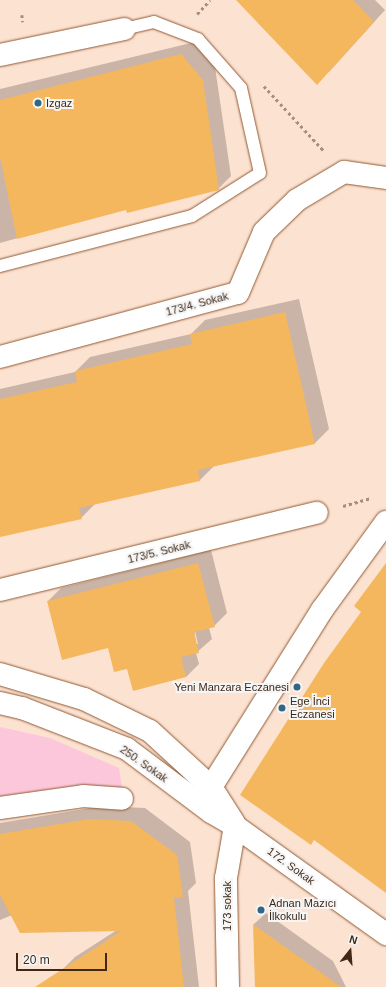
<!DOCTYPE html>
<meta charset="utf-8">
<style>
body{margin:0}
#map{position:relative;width:386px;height:987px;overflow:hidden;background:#fce2d1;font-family:Helvetica,sans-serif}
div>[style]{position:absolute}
.green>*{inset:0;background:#fdc7db}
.shadow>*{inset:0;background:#0003}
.building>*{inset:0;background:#f5b75d}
.path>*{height:2.5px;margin-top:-1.25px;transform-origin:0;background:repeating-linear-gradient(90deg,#a78e7d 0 3px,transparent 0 6px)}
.roads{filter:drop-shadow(0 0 1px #905931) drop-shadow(0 0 1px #905931)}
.lane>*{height:12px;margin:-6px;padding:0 6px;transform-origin:6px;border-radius:6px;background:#fff}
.street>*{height:22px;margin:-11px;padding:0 11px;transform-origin:11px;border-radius:11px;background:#fff}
.secondary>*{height:22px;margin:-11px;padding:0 11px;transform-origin:11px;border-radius:11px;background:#fff}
.dots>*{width:11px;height:11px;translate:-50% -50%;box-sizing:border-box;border:2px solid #f5f5f5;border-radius:50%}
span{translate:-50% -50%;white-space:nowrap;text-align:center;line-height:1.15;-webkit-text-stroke:4px #f5f5f5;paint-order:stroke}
.poi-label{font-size:11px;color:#402817}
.left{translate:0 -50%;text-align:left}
.right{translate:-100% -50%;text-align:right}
.street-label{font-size:11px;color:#402817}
.north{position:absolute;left:330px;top:931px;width:40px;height:40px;-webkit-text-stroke:3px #f5f5f5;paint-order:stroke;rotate:17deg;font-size:11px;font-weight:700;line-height:16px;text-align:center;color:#402817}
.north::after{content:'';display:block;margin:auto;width:14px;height:18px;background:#402817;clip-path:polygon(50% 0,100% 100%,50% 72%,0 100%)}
.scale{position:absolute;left:16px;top:953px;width:91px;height:18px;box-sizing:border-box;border:2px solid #402817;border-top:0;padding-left:5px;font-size:12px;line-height:14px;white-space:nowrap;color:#402817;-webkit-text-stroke:3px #f5f5f5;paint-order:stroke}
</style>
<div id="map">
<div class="green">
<i style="clip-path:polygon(0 727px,50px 738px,119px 768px,122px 788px,0 797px)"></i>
</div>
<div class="shadow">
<i style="clip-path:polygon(237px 0,375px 0,385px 10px,329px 72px)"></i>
<i style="clip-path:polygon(195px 42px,215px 67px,231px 176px,218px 189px,127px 208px,0 243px,0 89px)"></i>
<i style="clip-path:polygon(299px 299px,329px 429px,315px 443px,214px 466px,200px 480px,95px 504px,81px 518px,0 536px,0 389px,75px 372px,90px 357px,191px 334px,205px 320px)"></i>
<i style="clip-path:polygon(evenodd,211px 550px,227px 613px,214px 626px,209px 628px,212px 639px,196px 653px,199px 664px,186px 677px,128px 668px,109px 647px,48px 601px,61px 588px,211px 550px,194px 627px,198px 644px,196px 644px,194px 627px)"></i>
<i style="clip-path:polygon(102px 806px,145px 808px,190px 842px,196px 883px,188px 891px,199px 987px,61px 987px,62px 970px,75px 957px,117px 930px,12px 915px,0 920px,0 823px)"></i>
<i style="clip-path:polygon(266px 913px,333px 961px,346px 987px,256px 987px,254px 924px)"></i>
</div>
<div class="building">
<i style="clip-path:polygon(236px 0,353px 0,374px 22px,317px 85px)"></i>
<i style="clip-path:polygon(181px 54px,203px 80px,219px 190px,127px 213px,126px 210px,17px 239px,0 157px,0 100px)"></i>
<i style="clip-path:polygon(285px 312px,315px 444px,198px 470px,200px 481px,79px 508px,82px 519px,0 537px,0 399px,77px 382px,75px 371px,192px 344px,190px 334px)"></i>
<i style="clip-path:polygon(198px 563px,215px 627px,194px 632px,199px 653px,181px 657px,186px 677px,133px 691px,127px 669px,114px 672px,108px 648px,62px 660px,47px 601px)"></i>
<i style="clip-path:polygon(386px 563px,386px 893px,314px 840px,311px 845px,240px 795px,324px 663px,361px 612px,354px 606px)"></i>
<i style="clip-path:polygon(89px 819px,131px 821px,177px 855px,183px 897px,174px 898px,184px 987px,35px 987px,121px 931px,20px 933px,0 895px,0 834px)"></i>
<i style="clip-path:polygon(253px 924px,341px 987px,255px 987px)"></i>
</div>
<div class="path">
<i style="left:197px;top:14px;width:19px;rotate:-47deg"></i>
<i style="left:22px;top:15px;width:7px;rotate:82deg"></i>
<i style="left:264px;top:86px;width:88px;rotate:47.3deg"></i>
<i style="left:343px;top:506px;width:29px;rotate:-16deg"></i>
</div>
<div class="roads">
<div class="lane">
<i style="left:0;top:266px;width:198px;rotate:-14.6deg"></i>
<i style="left:192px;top:216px;width:80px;rotate:-32.3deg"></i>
<i style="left:260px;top:173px;width:87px;rotate:-102.6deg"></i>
<i style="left:241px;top:88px;width:65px;rotate:-131.3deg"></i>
<i style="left:198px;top:39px;width:47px;rotate:-158.9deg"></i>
<i style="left:154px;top:22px;width:31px;rotate:167deg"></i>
</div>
<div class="street">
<i style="left:0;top:55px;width:127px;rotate:-11.8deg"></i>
<i style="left:0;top:357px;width:246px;rotate:-15.1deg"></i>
<i style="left:238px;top:293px;width:66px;rotate:-66.9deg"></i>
<i style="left:264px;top:232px;width:46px;rotate:-44.1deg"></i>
<i style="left:297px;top:200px;width:55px;rotate:-30.8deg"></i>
<i style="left:344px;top:172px;width:42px;rotate:8.1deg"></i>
<i style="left:0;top:590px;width:326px;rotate:-13.7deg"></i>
<i style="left:211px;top:787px;width:209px;rotate:-57.9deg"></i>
<i style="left:322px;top:610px;width:109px;rotate:-54deg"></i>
<i style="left:0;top:808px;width:84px;rotate:-8.2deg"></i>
<i style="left:83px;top:796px;width:39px;rotate:4deg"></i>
<i style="left:228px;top:987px;width:109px;rotate:-91.1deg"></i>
<i style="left:226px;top:878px;width:53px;rotate:-80.2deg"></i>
</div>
<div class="secondary">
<i style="left:0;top:674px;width:88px;rotate:16.6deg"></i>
<i style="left:84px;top:699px;width:73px;rotate:25.9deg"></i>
<i style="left:150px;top:731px;width:83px;rotate:42.6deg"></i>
<i style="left:211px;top:787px;width:43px;rotate:57.4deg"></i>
<i style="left:0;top:703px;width:23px;rotate:13deg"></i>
<i style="left:22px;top:708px;width:113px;rotate:21.3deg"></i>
<i style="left:127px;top:749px;width:105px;rotate:36.9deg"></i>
<i style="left:211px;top:812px;width:28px;rotate:30deg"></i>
<i style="left:235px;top:826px;width:186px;rotate:35.6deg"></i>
</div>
</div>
<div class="dots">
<i style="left:38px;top:103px;background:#326683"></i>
<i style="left:297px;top:687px;background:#326683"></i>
<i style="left:282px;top:708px;background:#326683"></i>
<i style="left:261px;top:910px;background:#326683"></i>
</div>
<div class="poi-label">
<span class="left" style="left:46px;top:103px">Izgaz</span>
<span class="right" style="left:289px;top:687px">Yeni Manzara Eczanesi</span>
<span class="left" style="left:290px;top:708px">Ege İnci<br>Eczanesi</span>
<span class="left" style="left:269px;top:910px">Adnan Mazıcı<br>İlkokulu</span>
</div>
<div class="street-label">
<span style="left:197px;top:304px;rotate:-15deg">173/4. Sokak</span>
<span style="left:159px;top:552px;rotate:-14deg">173/5. Sokak</span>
<span style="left:144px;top:764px;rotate:35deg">250. Sokak</span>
<span style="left:291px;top:866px;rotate:36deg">172. Sokak</span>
<span style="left:227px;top:906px;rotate:-90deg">173 sokak</span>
</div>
<div class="north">N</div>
<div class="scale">20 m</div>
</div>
